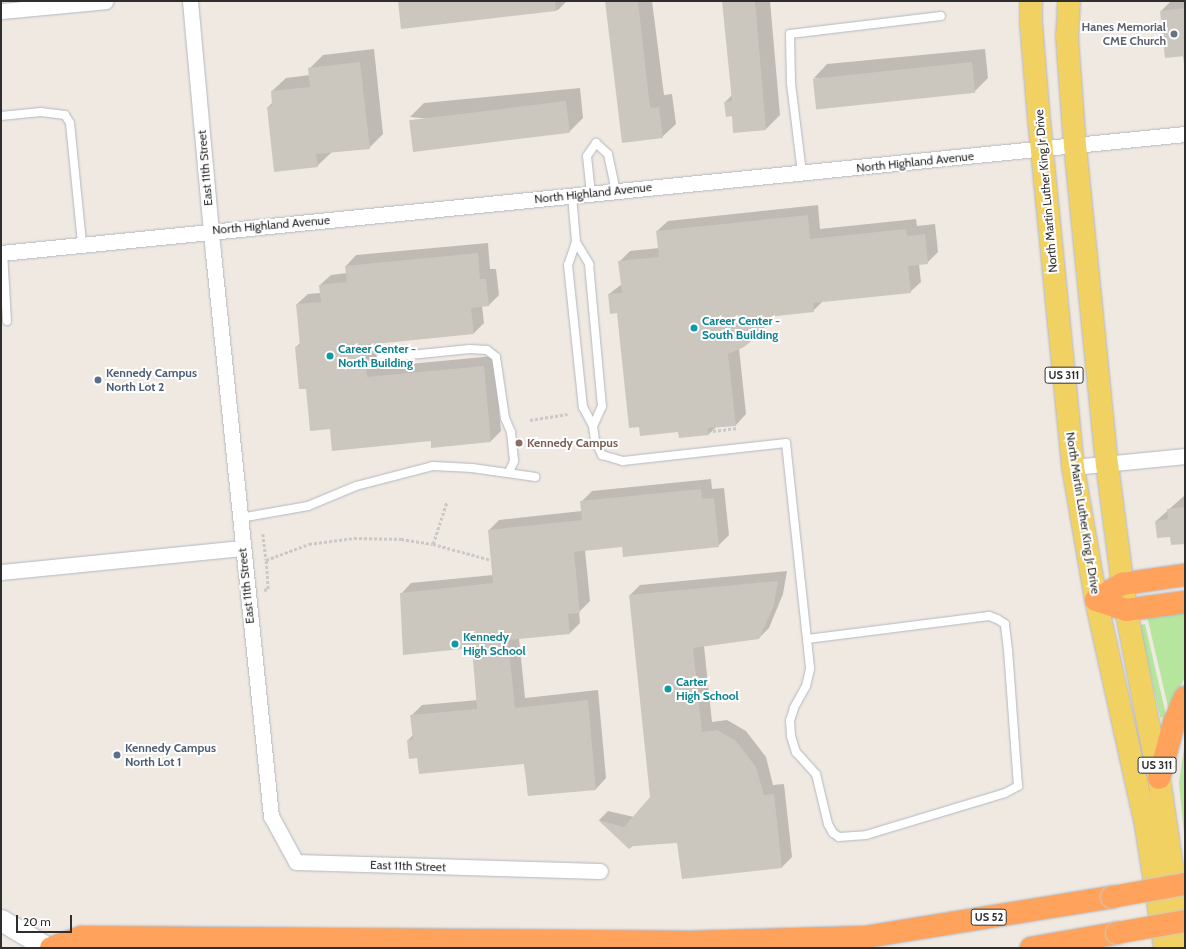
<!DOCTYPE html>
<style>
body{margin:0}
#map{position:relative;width:1186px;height:949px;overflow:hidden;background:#efe9e1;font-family:Cabin,sans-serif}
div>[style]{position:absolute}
.green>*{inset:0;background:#b6e59e;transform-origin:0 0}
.shadow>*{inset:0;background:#0003}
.building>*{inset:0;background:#cbc7bf;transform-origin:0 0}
.path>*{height:2.5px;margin-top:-1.25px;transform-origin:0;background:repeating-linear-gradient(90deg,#c9c9c9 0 3px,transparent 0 5px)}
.roads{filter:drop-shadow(0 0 1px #b4b7c1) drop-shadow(0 0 1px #b4b7c1)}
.lane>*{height:8px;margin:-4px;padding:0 4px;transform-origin:4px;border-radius:4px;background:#fff}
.street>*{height:15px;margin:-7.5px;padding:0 7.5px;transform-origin:7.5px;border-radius:7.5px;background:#fff}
.secondary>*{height:21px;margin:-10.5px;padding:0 10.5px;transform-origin:10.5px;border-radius:10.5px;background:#fff}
.primary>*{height:22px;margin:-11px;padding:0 11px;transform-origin:11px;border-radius:11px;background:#f2d163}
.highway>*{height:22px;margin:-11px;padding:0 11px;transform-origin:11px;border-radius:11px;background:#ffa35c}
.bridges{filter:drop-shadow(0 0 1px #c9c9c9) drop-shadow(0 0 1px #c9c9c9)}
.highway-bridge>*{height:22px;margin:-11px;padding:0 11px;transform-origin:11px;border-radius:11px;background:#ffa35c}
.dots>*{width:11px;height:11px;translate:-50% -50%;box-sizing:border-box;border:2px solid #fff;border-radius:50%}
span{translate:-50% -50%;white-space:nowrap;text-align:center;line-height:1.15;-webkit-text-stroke:4px #fff;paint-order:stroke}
.shield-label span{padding:1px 3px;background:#fff;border:1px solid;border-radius:3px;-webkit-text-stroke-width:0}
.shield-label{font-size:11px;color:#2e2e2e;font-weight:700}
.worship-label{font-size:12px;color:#5b616d;font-weight:700}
.right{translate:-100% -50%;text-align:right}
.street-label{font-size:12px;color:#2e2e2e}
.culture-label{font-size:12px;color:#0d838f;font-weight:700}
.left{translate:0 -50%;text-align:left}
.service-label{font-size:12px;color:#4e5e75;font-weight:700}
.education-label{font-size:12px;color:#785e54;font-weight:700}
.frame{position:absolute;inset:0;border:2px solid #2e2e2e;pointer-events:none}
.scale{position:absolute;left:16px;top:915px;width:56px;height:18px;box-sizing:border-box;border:2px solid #2e2e2e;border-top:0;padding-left:5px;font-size:12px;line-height:14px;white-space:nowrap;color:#2e2e2e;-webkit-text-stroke:3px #fff;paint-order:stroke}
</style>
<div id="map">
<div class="green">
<i style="clip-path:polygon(1185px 610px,1185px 677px,1169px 711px,1147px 616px)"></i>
<i style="left:1145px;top:624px;width:95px;height:6px;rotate:77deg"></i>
<i style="clip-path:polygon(1185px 741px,1185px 844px,1179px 783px)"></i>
</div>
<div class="shadow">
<i style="clip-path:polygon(399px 1px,567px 1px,558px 10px,402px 28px)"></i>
<i style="clip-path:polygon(606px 1px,652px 1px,664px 95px,672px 94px,676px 124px,662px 137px)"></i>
<i style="clip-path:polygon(723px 1px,770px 1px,780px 115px,766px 129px,733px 115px,725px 102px,732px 95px)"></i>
<i style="clip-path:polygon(1171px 1px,1185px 1px,1185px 72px,1183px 55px,1161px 11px)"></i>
<i style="clip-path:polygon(374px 49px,383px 134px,369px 148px,332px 152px,317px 166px,268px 107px,273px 102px,272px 91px,286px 78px,310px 75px,310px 68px,323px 55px)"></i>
<i style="clip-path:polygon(985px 49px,988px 78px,974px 92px,814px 78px,827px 64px)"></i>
<i style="clip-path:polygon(580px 88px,583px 118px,569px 132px,410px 117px,424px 103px)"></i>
<i style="clip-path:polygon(818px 205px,820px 229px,916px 219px,917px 226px,935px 224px,938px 252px,927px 263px,919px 264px,921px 282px,910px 292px,823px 301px,813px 311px,771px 315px,764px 328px,739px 348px,746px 414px,736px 425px,716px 427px,709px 434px,679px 431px,609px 294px,622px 284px,619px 262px,630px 251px,659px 248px,657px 231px,668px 221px)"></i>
<i style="clip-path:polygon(488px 243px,490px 269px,496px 269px,499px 295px,488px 306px,482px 306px,484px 323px,474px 333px,375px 343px,377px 367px,494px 356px,501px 431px,491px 441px,432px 440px,307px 388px,296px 347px,301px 342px,297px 304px,308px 294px,321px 293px,320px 285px,331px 275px,347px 273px,346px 266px,356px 255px)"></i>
<i style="clip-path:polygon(711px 479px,712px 489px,724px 488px,729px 535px,718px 546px,623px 546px,585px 550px,590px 601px,579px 612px,580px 623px,570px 633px,519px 638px,525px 698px,598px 690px,606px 778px,596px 789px,528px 795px,525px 763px,408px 740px,413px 735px,411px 716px,422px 705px,478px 700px,473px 647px,401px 594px,411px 583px,493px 575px,489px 530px,499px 520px,582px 511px,581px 502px,592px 491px)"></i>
<i style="clip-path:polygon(1185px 495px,1185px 543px,1170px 535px,1156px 521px)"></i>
<i style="clip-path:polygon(787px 571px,783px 594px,769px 628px,759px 638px,704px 646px,712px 722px,727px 720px,746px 731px,766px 757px,773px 785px,784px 784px,792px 857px,782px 867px,682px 877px,678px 842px,632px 846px,629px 848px,599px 820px,608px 811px,634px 817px,651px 798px,630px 595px,640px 585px)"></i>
</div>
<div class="building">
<i style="clip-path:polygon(398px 1px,555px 1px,556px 11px,401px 29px)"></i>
<i style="clip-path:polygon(605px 1px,638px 1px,650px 108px,659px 107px,663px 138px,622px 143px)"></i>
<i style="clip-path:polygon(722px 1px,755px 1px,766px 130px,733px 133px,732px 116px,726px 117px,724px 102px,732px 101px)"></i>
<i style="clip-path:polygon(1185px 8px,1185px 56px,1165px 58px,1160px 11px)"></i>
<i style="clip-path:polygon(360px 62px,370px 149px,316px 154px,318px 167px,274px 172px,267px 107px,272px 106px,271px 91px,310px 87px,308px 68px)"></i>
<i style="left:972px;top:62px;width:31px;height:160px;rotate:84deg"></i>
<i style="left:566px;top:101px;width:32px;height:158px;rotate:83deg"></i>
<i style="clip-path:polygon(808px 215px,810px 239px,906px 229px,907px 236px,925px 234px,928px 264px,908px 266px,911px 293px,813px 303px,814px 312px,767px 317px,754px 339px,744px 347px,728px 354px,736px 426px,708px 428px,709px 435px,679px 438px,678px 432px,640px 436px,639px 427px,629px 428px,617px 313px,610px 314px,608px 294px,622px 293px,618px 261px,659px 257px,656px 231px)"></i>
<i style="clip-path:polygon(478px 253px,480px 279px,486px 279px,489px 306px,471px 308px,474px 334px,364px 345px,367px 377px,484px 366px,491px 442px,431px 448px,431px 441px,332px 451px,330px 429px,310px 431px,306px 389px,299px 389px,295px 347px,300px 346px,296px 304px,321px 302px,319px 285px,347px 282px,345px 266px)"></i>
<i style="clip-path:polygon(701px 489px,702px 499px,714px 498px,719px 547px,623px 557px,622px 547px,574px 552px,580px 613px,568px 614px,570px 634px,508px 640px,515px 708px,588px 700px,596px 790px,528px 796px,524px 764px,419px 774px,417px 758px,409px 759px,407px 740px,413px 739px,410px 715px,477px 709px,472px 648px,403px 655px,400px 593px,493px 583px,488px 530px,582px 520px,580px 501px)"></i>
<i style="clip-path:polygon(1185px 507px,1185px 544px,1171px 545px,1170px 537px,1157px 538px,1155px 521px,1168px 519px,1167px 509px)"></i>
<i style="clip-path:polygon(778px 581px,774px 605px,759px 639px,693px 648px,702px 732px,717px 730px,736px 741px,756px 767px,764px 795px,774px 794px,782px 868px,682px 879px,677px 843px,633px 846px,629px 849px,598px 820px,624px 827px,650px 797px,629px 595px)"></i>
</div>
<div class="path">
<i style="left:530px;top:420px;width:38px;rotate:-9deg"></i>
<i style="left:713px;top:431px;width:25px;rotate:-7deg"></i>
<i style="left:263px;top:534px;width:26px;rotate:83deg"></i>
<i style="left:433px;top:544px;width:45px;rotate:-72deg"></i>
<i style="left:264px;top:590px;width:4px;rotate:-14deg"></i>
<i style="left:268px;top:589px;width:29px;rotate:-94deg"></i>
<i style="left:266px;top:560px;width:46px;rotate:-20.4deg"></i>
<i style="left:309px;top:544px;width:45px;rotate:-7.6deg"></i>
<i style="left:354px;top:538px;width:47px;rotate:1.2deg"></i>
<i style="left:401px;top:539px;width:32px;rotate:9deg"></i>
<i style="left:433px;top:544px;width:60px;rotate:15.4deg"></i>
</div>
<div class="roads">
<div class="lane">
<i style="left:1px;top:116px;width:40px;rotate:-5.7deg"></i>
<i style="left:41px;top:112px;width:24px;rotate:7deg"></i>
<i style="left:65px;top:115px;width:9px;rotate:58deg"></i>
<i style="left:70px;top:123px;width:122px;rotate:84.3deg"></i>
<i style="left:802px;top:173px;width:91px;rotate:-97deg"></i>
<i style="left:791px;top:83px;width:49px;rotate:-91.2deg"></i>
<i style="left:790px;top:34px;width:152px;rotate:-6.8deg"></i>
<i style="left:591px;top:194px;width:38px;rotate:-96deg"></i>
<i style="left:587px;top:156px;width:16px;rotate:-55deg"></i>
<i style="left:596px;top:143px;width:16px;rotate:43deg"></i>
<i style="left:608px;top:154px;width:38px;rotate:78deg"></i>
<i style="left:572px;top:195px;width:47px;rotate:85.1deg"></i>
<i style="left:576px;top:242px;width:24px;rotate:109deg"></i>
<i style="left:568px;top:265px;width:143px;rotate:84deg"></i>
<i style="left:583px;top:407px;width:21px;rotate:62deg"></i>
<i style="left:593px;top:426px;width:14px;rotate:82deg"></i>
<i style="left:595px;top:440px;width:17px;rotate:65deg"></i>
<i style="left:602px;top:455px;width:22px;rotate:16deg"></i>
<i style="left:623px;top:461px;width:164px;rotate:-6.3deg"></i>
<i style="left:786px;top:443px;width:227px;rotate:83.9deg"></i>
<i style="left:810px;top:669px;width:17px;rotate:103deg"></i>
<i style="left:806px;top:686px;width:25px;rotate:119deg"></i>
<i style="left:794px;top:708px;width:14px;rotate:107deg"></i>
<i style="left:790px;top:721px;width:15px;rotate:86deg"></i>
<i style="left:791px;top:736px;width:17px;rotate:73deg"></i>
<i style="left:796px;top:752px;width:30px;rotate:48deg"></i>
<i style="left:816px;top:774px;width:51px;rotate:76.5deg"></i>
<i style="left:828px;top:824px;width:10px;rotate:61deg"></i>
<i style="left:833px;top:833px;width:7px;rotate:34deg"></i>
<i style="left:839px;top:837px;width:27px;rotate:-4deg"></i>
<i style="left:866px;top:835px;width:145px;rotate:-16.8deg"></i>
<i style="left:1005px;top:793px;width:15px;rotate:-28deg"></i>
<i style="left:1018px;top:786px;width:136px;rotate:-94.2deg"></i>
<i style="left:1008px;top:650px;width:26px;rotate:-97deg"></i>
<i style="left:1005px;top:624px;width:9px;rotate:-148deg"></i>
<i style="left:997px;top:619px;width:9px;rotate:-159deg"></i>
<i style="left:989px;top:616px;width:183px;rotate:172.8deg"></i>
<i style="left:576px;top:242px;width:26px;rotate:59deg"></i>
<i style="left:589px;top:264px;width:143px;rotate:84.8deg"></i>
<i style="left:602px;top:406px;width:22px;rotate:114deg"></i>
<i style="left:3px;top:252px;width:69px;rotate:86.7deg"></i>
<i style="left:381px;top:358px;width:89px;rotate:-5.8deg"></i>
<i style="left:470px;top:349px;width:17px;rotate:3deg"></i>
<i style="left:487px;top:350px;width:11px;rotate:38deg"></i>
<i style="left:496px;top:357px;width:62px;rotate:81.6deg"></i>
<i style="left:505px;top:418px;width:15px;rotate:67deg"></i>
<i style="left:511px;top:432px;width:29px;rotate:84deg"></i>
<i style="left:514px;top:461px;width:12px;rotate:114deg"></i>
<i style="left:240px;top:518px;width:69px;rotate:-10deg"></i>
<i style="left:308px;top:506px;width:52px;rotate:-22.6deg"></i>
<i style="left:356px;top:486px;width:80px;rotate:-14.6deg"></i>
<i style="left:433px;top:466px;width:39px;rotate:3deg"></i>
<i style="left:472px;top:468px;width:64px;rotate:8.1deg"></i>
</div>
<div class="street">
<i style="left:190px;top:1px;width:253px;rotate:84.8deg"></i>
<i style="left:213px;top:253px;width:566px;rotate:84.12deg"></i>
<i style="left:271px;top:816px;width:52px;rotate:61.5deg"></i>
<i style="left:296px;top:862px;width:304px;rotate:1.7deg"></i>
<i style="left:1px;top:11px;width:105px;rotate:-5.4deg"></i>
<i style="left:1px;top:253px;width:1190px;rotate:-5.74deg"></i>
<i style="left:1073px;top:467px;width:113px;rotate:-5.6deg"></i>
<i style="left:1px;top:572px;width:242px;rotate:-5.7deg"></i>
</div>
<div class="secondary">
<i style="left:1px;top:920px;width:55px;rotate:30.8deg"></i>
</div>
<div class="primary">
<i style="left:1031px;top:1px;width:22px;rotate:90deg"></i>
<i style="left:1031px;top:23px;width:97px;rotate:85.3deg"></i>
<i style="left:1039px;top:120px;width:349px;rotate:84.4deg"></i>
<i style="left:1073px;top:467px;width:135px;rotate:80.2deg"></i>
<i style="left:1096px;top:600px;width:231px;rotate:77.5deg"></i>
<i style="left:1146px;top:826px;width:123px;rotate:81.1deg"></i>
<i style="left:1069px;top:1px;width:36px;rotate:93deg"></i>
<i style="left:1067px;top:37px;width:108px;rotate:85.8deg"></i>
<i style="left:1075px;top:145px;width:321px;rotate:84.3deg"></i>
<i style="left:1107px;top:464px;width:147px;rotate:82.6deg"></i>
<i style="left:1126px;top:610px;width:171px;rotate:78.9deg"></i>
<i style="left:1159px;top:778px;width:172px;rotate:81.6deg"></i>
</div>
<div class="highway">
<i style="left:1096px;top:600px;width:31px;rotate:-32deg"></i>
<i style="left:1122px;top:584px;width:64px;rotate:-8.1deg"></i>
<i style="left:1096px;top:600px;width:32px;rotate:18deg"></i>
<i style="left:1126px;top:610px;width:60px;rotate:-7.7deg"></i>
<i style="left:1159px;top:778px;width:57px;rotate:-74.7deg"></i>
<i style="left:1174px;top:723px;width:28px;rotate:-67deg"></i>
<i style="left:853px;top:939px;width:262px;rotate:-9.2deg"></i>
<i style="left:51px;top:948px;width:33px;rotate:-20deg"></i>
<i style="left:82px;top:937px;width:609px;rotate:0.47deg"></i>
<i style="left:691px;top:942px;width:176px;rotate:-1.6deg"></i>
<i style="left:1031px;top:948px;width:87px;rotate:-9.9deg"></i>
</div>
</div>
<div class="bridges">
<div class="highway-bridge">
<i style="left:1112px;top:897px;width:74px;rotate:-10.1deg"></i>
<i style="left:1117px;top:933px;width:69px;rotate:-10deg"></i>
</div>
</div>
<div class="dots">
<i style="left:1174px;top:34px;background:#6b7280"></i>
<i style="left:694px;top:328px;background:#0f9aa8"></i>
<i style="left:330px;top:356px;background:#0f9aa8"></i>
<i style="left:98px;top:380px;background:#5c6f8a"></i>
<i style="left:519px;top:443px;background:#8d6e63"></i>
<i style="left:455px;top:644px;background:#0f9aa8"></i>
<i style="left:668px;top:689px;background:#0f9aa8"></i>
<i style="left:117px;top:755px;background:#5c6f8a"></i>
</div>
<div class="shield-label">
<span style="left:1064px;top:375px">US 311</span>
<span style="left:1157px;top:765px">US 311</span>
<span style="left:989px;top:917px">US 52</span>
</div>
<div class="worship-label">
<span class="right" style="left:1166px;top:34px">Hanes Memorial<br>CME Church</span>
</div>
<div class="street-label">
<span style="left:915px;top:162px;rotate:-6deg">North Highland Avenue</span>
<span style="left:205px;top:168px;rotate:-95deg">East 11th Street</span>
<span style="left:1046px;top:191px;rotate:-95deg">North Martin Luther King Jr Drive</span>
<span style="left:593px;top:193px;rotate:-6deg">North Highland Avenue</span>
<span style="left:271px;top:225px;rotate:-5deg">North Highland Avenue</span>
<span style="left:1083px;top:513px;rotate:81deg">North Martin Luther King Jr Drive</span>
<span style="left:246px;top:586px;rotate:-96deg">East 11th Street</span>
<span style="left:408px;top:866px;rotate:2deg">East 11th Street</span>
</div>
<div class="culture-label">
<span class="left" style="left:702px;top:328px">Career Center -<br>South Building</span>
<span class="left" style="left:338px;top:356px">Career Center -<br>North Building</span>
<span class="left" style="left:463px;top:644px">Kennedy<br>High School</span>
<span class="left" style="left:676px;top:689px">Carter<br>High School</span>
</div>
<div class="service-label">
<span class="left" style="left:106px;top:380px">Kennedy Campus<br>North Lot 2</span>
<span class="left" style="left:125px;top:755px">Kennedy Campus<br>North Lot 1</span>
</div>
<div class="education-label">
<span class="left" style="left:527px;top:443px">Kennedy Campus</span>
</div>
<div class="frame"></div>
<div class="scale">20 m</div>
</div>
